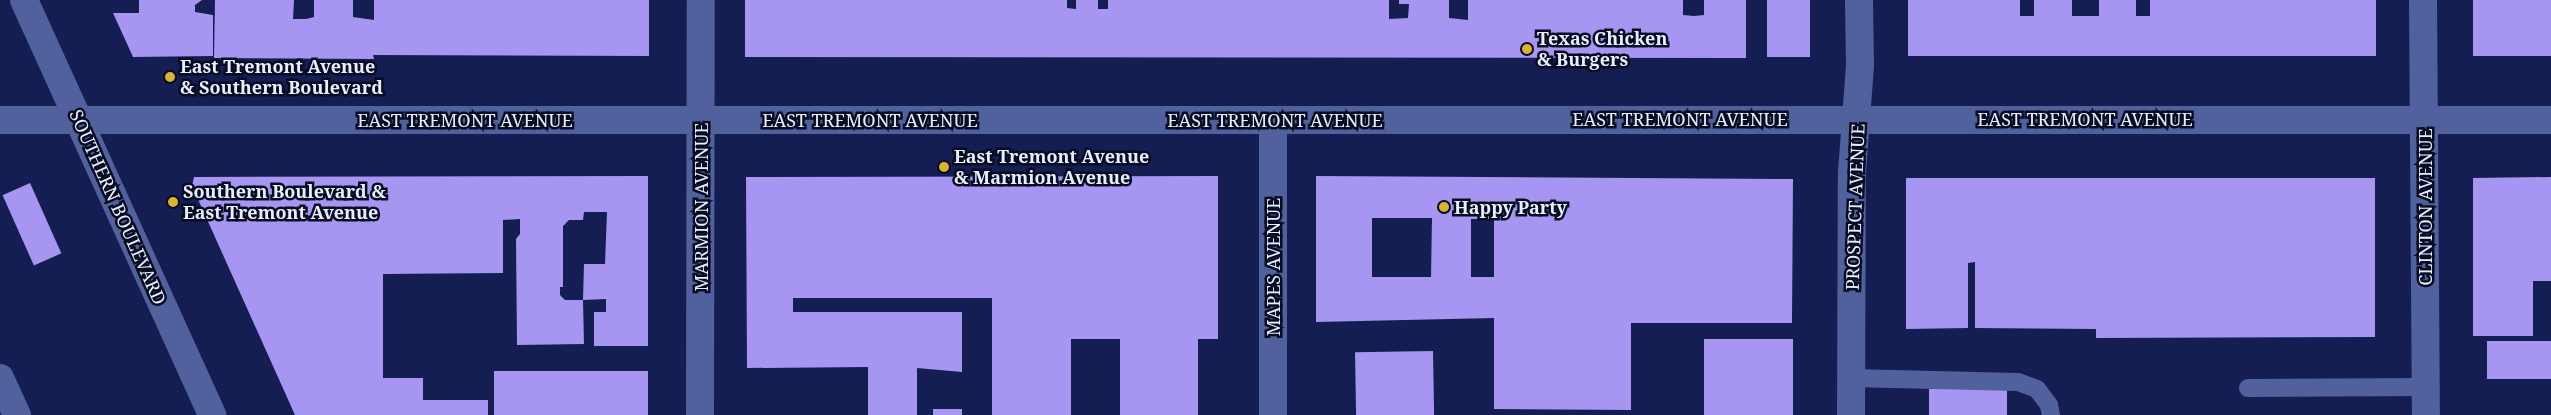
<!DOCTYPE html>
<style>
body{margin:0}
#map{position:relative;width:2551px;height:415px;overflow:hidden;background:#151e53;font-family:"Noto Serif",serif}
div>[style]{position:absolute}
.building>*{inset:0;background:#a695f1;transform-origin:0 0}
.service>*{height:18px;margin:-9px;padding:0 9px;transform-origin:9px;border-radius:9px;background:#50619d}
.minor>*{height:28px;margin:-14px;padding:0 14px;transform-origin:14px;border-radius:14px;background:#50619d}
.secondary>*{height:28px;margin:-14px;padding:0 14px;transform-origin:14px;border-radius:14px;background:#50619d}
.dots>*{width:14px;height:14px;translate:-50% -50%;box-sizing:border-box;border:2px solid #070c23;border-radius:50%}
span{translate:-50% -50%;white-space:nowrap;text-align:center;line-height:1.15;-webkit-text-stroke:5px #070c23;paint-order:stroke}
.poi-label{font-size:18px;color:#e9eefc;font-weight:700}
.left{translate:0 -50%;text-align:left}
.street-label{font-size:18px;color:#e9eefc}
</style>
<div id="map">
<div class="building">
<i style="clip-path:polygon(139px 0,202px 0,195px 5px,195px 12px,213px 15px,213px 56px,133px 57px,113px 13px,139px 13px)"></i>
<i style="clip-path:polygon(215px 0,294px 0,293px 19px,306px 19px,314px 17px,314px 0,353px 0,353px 17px,374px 20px,374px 0,649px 0,649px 56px,373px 55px,374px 59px,214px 58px)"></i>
<i style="clip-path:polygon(745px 0,1067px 0,1067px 8px,1076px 9px,1076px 0,1098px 0,1098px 9px,1108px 9px,1108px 0,1389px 0,1389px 19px,1408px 18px,1409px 4px,1399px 4px,1399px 0,1449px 0,1449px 18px,1468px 20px,1468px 0,1683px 0,1683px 15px,1694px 16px,1704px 15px,1704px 0,1746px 0,1746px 58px,745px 57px)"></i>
<i style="left:1767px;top:0;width:43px;height:57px"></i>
<i style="clip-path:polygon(1908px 0,2020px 0,2020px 16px,2034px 16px,2034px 0,2072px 0,2072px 16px,2099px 16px,2099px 0,2136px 0,2136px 16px,2150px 16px,2150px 0,2376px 0,2376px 56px,1908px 56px)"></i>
<i style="left:2473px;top:0;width:78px;height:56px"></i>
<i style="clip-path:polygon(evenodd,648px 176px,648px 346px,594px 346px,594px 312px,606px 312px,606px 299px,583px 300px,584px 344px,517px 345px,516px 239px,520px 234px,520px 219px,503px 220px,503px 273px,383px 274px,383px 378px,423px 378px,423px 400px,488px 400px,488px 415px,295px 415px,192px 186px,194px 177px,648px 176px,584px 212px,607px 212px,605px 264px,584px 264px,583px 300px,565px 300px,560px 295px,560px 287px,563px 287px,563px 226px,569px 220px,583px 220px,584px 212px)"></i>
<i style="clip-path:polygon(1218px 176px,1218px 339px,1198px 339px,1198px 415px,1120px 415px,1120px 339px,1071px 339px,1071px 415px,992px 415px,992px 298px,793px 298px,793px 312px,962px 312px,962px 372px,917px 368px,917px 415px,868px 415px,868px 367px,747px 368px,746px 177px)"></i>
<i style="clip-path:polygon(evenodd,1316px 176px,1793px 179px,1792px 323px,1631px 323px,1631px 410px,1494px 409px,1494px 318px,1316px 322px,1316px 176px,1372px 218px,1432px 218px,1431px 277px,1372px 277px,1372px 218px,1316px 176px,1471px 219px,1494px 219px,1494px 277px,1471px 277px,1471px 219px)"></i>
<i style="clip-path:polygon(2551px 177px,2551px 281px,2533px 281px,2533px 336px,2473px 336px,2473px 178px)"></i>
<i style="clip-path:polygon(1906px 178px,2375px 178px,2375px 337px,2096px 338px,2096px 329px,1975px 328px,1975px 262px,1968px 263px,1968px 328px,1906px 329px)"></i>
<i style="left:30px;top:183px;width:77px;height:30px;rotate:66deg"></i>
<i style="left:1704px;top:339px;width:89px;height:76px"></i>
<i style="left:2487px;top:341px;width:64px;height:38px"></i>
<i style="left:1433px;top:351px;width:64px;height:78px;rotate:89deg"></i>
<i style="left:648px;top:371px;width:44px;height:154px;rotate:90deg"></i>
<i style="left:1929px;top:389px;width:78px;height:26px"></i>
<i style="left:933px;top:409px;width:29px;height:6px"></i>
</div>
<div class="service">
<i style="left:1851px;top:378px;width:167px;rotate:1.4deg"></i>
<i style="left:2018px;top:382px;width:20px;rotate:20deg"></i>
<i style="left:2037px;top:389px;width:20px;rotate:53deg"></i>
<i style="left:2049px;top:405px;width:10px;rotate:79deg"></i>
<i style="left:2248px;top:388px;width:178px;rotate:-0.3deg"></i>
</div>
<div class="minor">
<i style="left:2423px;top:0;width:415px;rotate:89.6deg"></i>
<i style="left:0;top:378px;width:41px;rotate:65.3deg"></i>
<i style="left:700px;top:415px;width:415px;rotate:-89.9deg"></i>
<i style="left:1273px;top:415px;width:295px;rotate:-90deg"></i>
<i style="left:1851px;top:415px;width:243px;rotate:-89.8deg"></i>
<i style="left:1852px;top:172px;width:107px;rotate:-85.7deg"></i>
<i style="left:1860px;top:65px;width:65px;rotate:-90.9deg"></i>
</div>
<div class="secondary">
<i style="left:24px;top:0;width:456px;rotate:65.6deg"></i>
<i style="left:0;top:120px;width:2551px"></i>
</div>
<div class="dots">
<i style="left:1527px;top:49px;background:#dab333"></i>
<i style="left:170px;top:77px;background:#dab333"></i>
<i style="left:944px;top:167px;background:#dab333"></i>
<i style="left:173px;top:202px;background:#dab333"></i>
<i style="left:1444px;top:207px;background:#dab333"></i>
</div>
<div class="poi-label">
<span class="left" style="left:1537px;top:49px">Texas Chicken<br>&amp; Burgers</span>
<span class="left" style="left:180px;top:77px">East Tremont Avenue<br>&amp; Southern Boulevard</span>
<span class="left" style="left:954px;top:167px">East Tremont Avenue<br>&amp; Marmion Avenue</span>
<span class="left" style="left:183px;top:202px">Southern Boulevard &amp;<br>East Tremont Avenue</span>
<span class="left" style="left:1454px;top:207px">Happy Party</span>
</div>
<div class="street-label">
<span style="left:1680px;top:119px">EAST TREMONT AVENUE</span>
<span style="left:2085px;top:119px">EAST TREMONT AVENUE</span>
<span style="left:465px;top:120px">EAST TREMONT AVENUE</span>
<span style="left:870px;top:120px">EAST TREMONT AVENUE</span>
<span style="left:1275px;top:120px">EAST TREMONT AVENUE</span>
<span style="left:118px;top:207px;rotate:66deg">SOUTHERN BOULEVARD</span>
<span style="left:701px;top:207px;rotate:-90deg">MARMION AVENUE</span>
<span style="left:1855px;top:207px;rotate:-88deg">PROSPECT AVENUE</span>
<span style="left:2425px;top:207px;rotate:-90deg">CLINTON AVENUE</span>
<span style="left:1273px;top:267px;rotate:-90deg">MAPES AVENUE</span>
</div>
</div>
